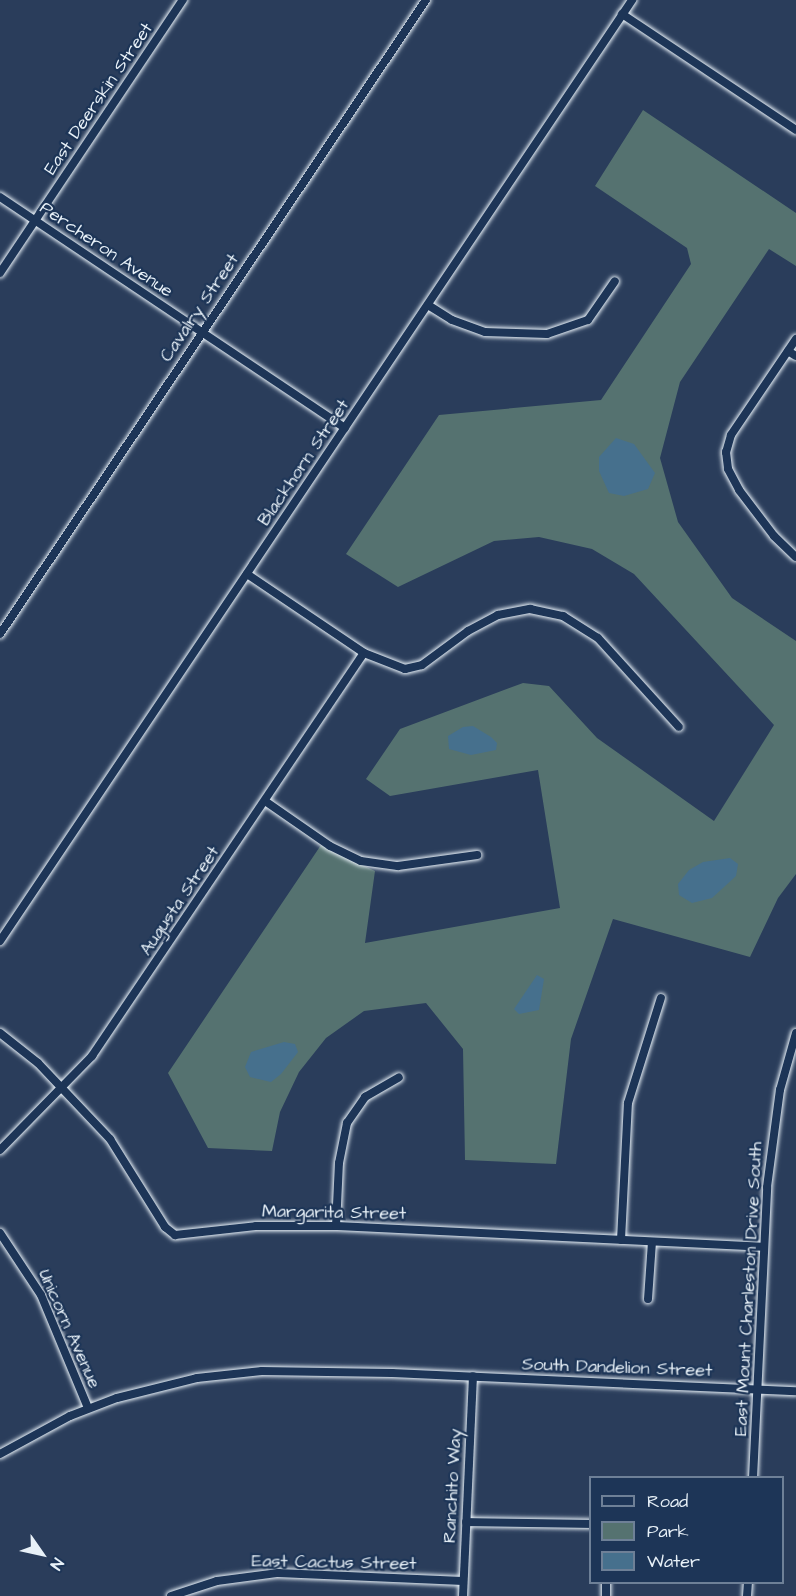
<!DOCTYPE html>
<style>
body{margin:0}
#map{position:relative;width:796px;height:1596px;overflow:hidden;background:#2a3d5b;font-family:"Architects Daughter",sans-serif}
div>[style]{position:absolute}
.green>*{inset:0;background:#557270}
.water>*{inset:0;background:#46708d}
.roads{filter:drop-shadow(0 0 2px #e8f1f8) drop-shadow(0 0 2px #e8f1f8)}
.minor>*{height:8px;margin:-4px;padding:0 4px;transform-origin:4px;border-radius:4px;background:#1d3557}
span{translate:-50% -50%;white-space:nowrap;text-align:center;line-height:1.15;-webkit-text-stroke:4.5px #1d3557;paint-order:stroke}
.street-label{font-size:18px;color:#e8f1f8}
.legend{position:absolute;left:589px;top:1476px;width:195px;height:108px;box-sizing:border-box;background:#1d3557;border:2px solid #6e8097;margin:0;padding:8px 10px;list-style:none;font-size:18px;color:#e8f1f8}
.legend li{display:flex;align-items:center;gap:12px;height:30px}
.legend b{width:30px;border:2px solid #6e8097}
.north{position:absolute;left:12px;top:1524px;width:60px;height:60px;-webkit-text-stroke:4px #1d3557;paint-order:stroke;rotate:124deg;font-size:16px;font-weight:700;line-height:24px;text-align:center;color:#e8f1f8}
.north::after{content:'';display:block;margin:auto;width:21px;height:27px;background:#e8f1f8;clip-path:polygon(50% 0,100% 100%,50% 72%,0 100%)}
</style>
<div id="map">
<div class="green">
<i style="clip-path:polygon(643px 110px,796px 213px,796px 266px,769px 249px,680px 382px,660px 458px,678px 522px,732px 598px,796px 641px,796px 874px,778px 898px,750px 957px,613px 919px,571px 1039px,556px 1164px,465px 1160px,463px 1049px,426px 1003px,364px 1011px,326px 1038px,299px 1072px,280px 1112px,272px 1151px,208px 1148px,168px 1073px,321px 845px,375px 871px,365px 943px,560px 908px,538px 770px,390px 796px,366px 779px,400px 729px,523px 683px,549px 686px,597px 738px,714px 821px,774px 725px,634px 574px,592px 549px,539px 537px,494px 541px,398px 587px,346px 554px,439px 415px,601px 400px,691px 264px,687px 248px,595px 186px)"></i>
</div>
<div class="water">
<i style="clip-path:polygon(616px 438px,634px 444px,655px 473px,648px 489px,624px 496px,609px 493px,599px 471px,599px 457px)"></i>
<i style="clip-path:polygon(473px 726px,491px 737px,497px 743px,496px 750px,471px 755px,449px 749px,448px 736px,463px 727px)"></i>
<i style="clip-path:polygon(730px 858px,738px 864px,736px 876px,712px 898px,692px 903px,679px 895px,678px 884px,689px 870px,703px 862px)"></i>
<i style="clip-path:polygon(537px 975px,544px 979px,539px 1010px,519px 1014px,514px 1009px)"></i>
<i style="clip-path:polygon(284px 1042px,295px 1044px,298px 1052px,281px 1074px,271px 1082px,250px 1077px,245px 1067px,251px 1052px)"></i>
</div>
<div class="roads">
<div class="minor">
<i style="left:622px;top:14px;width:209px;rotate:33.7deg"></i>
<i style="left:0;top:197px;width:415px;rotate:33.8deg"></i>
<i style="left:0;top:273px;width:329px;rotate:-56.2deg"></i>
<i style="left:428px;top:305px;width:28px;rotate:32deg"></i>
<i style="left:452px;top:320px;width:35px;rotate:20deg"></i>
<i style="left:485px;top:332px;width:62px;rotate:1.8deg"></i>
<i style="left:547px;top:334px;width:43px;rotate:-18.9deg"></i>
<i style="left:588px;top:320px;width:47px;rotate:-55.3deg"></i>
<i style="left:796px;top:339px;width:116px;rotate:124.1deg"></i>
<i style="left:731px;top:435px;width:18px;rotate:106deg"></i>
<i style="left:726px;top:452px;width:17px;rotate:83deg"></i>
<i style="left:728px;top:469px;width:24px;rotate:62deg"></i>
<i style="left:739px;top:490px;width:58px;rotate:52.7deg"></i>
<i style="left:774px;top:536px;width:30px;rotate:44deg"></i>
<i style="left:788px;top:351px;width:9px;rotate:32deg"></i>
<i style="left:247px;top:574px;width:141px;rotate:34deg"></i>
<i style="left:364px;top:653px;width:44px;rotate:21.3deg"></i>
<i style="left:405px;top:669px;width:17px;rotate:-13deg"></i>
<i style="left:422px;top:665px;width:57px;rotate:-36.5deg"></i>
<i style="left:468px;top:631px;width:34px;rotate:-28deg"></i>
<i style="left:498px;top:615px;width:33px;rotate:-11deg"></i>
<i style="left:530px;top:609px;width:34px;rotate:12deg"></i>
<i style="left:563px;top:616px;width:41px;rotate:32.2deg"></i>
<i style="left:598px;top:638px;width:120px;rotate:47.7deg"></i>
<i style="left:0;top:634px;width:764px;rotate:-56.1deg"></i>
<i style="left:265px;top:801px;width:79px;rotate:34.7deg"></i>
<i style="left:330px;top:846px;width:34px;rotate:26deg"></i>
<i style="left:361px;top:861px;width:37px;rotate:8deg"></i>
<i style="left:398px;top:866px;width:80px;rotate:-7.9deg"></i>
<i style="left:0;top:941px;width:1134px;rotate:-56.11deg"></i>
<i style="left:0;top:1033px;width:48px;rotate:38.3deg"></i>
<i style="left:38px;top:1063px;width:105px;rotate:46.5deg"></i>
<i style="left:110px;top:1139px;width:104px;rotate:58deg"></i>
<i style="left:165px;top:1227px;width:13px;rotate:39deg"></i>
<i style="left:175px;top:1235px;width:81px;rotate:-6.3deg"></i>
<i style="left:256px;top:1226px;width:80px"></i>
<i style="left:336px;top:1226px;width:428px;rotate:2.8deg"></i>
<i style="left:0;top:1150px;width:132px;rotate:-45.6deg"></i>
<i style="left:92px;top:1056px;width:486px;rotate:-56deg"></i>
<i style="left:336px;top:1226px;width:63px;rotate:-87.3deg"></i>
<i style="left:339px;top:1163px;width:41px;rotate:-78.7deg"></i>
<i style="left:347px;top:1123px;width:32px;rotate:-55deg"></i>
<i style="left:365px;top:1097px;width:39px;rotate:-30deg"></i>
<i style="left:0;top:1233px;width:74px;rotate:56.5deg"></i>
<i style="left:41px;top:1295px;width:122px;rotate:67.4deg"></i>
<i style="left:621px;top:1240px;width:137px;rotate:-87.1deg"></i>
<i style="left:628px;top:1103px;width:110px;rotate:-72.6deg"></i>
<i style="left:648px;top:1299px;width:57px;rotate:-86deg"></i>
<i style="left:0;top:1454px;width:80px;rotate:-28.5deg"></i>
<i style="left:70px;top:1416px;width:50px;rotate:-21deg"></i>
<i style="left:117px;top:1398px;width:82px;rotate:-14deg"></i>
<i style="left:197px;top:1378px;width:65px;rotate:-6.1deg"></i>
<i style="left:262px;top:1371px;width:130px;rotate:0.9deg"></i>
<i style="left:392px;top:1373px;width:404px;rotate:2.6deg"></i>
<i style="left:753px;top:1478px;width:291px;rotate:-87.2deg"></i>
<i style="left:767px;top:1187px;width:98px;rotate:-82.4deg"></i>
<i style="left:780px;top:1090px;width:59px;rotate:-74.3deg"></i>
<i style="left:466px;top:1522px;width:124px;rotate:0.9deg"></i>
<i style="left:171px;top:1596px;width:48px;rotate:-18.1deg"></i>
<i style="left:217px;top:1581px;width:62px;rotate:-7.5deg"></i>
<i style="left:278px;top:1573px;width:185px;rotate:2.5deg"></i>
<i style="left:463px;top:1596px;width:220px;rotate:-87.4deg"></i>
<i style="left:606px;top:1596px;width:14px;rotate:-90deg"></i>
<i style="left:747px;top:1596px;width:14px;rotate:-86deg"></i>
</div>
</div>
<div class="street-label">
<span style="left:99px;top:99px;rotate:-56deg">East Deerskin Street</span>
<span style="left:106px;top:250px;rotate:34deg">Percheron Avenue</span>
<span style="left:200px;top:308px;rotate:-56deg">Cavalry Street</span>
<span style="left:304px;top:463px;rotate:-56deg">Blackhorn Street</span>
<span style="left:180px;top:901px;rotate:-56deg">Augusta Street</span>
<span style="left:334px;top:1213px;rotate:1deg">Margarita Street</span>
<span style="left:749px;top:1289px;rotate:-87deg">East Mount Charleston Drive South</span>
<span style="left:69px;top:1329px;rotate:66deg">Unicorn Avenue</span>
<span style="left:617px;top:1368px;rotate:2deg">South Dandelion Street</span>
<span style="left:453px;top:1486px;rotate:-87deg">Ranchito Way</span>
<span style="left:334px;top:1563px;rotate:1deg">East Cactus Street</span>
</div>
<ul class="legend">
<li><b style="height:8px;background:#1d3557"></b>Road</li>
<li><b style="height:16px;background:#557270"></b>Park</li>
<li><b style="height:16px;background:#46708d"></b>Water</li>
</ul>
<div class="north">N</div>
</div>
